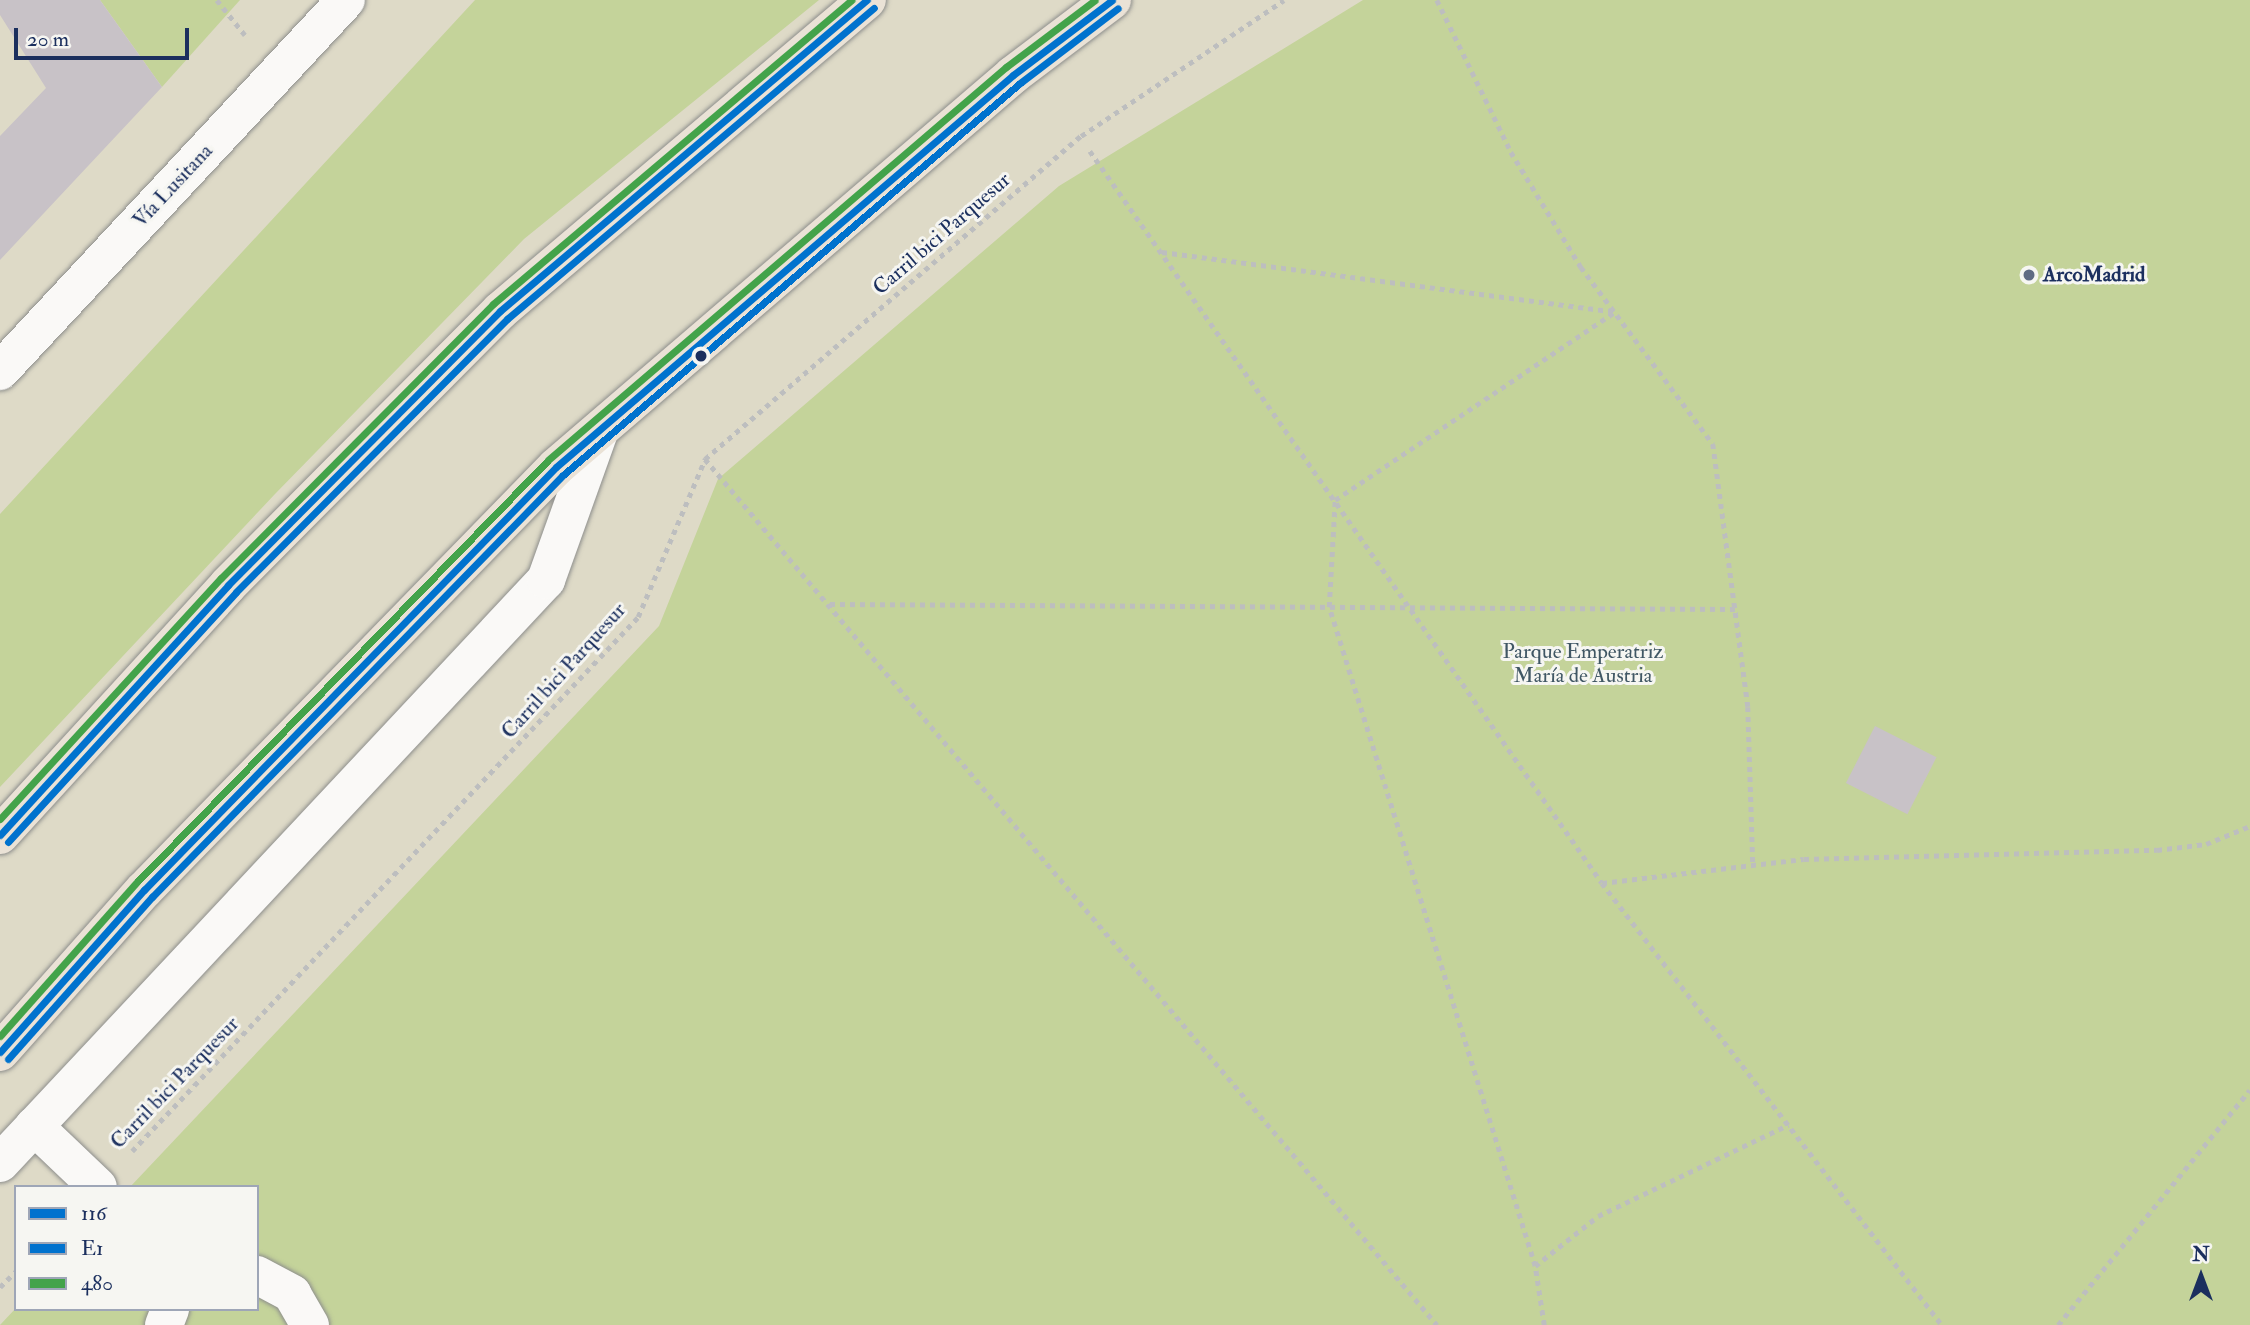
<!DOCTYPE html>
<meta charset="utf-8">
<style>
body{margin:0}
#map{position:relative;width:2250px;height:1325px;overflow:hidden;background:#dedac7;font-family:"IM FELL Double Pica",serif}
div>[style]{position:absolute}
.green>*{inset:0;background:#c4d39a}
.building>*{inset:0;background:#c8c2c7;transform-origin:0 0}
.path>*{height:4.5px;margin-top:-2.25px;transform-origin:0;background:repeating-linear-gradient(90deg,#bdbebf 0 5px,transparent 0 10px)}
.roads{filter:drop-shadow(0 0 2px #8d8e8c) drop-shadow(0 0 2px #8d8e8c)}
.minor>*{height:38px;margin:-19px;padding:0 19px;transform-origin:19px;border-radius:19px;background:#faf9f7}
.major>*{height:38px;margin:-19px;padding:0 19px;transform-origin:19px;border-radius:19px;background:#eae2d6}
.bus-1>*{height:7px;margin:-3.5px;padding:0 3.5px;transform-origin:3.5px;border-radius:3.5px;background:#0072ce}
.bus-2>*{height:7px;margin:-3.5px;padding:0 3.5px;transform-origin:3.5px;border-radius:3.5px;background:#0072ce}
.bus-3>*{height:7px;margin:-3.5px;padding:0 3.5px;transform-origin:3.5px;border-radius:3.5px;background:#43a34a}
.dots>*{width:19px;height:19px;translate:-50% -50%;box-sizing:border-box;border:4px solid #f6f6f2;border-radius:50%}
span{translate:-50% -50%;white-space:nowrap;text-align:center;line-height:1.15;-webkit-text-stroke:6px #f6f6f2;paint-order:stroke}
.street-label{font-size:21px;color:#1b2f5e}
.poi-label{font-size:21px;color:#1b2f5e;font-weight:700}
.left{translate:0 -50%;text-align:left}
.park-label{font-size:21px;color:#405764}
.legend{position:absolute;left:14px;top:1185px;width:245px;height:126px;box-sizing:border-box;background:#f6f6f2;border:2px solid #9ea6b7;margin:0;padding:9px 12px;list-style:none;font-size:21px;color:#1b2f5e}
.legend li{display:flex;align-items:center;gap:14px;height:35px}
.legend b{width:35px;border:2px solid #9ea6b7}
.north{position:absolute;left:2166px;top:1241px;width:70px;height:70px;-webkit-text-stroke:5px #f6f6f2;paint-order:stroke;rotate:0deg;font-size:19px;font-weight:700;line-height:28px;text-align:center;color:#1b2f5e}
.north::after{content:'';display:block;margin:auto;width:24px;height:32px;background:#1b2f5e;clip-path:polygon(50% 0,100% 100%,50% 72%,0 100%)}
.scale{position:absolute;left:14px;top:28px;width:175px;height:32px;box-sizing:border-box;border:4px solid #1b2f5e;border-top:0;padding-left:9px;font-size:21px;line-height:24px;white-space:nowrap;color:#1b2f5e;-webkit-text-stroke:5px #f6f6f2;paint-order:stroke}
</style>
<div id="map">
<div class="green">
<i style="clip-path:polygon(100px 0,240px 0,162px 87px)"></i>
<i style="clip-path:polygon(475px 0,819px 0,524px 239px,275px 494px,0 787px,0 514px)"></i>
<i style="clip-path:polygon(1363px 0,2250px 0,2250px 1325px,0 1325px,16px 1308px,257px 1309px,257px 1187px,130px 1187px,659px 626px,718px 479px,1059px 186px)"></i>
</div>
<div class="building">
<i style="clip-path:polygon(0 0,100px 0,162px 87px,0 260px,0 136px,46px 88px,0 15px)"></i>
<i style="left:1875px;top:726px;width:69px;height:64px;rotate:27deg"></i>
</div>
<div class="path">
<i style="left:217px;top:0;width:45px;rotate:51.3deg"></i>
<i style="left:1437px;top:0;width:169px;rotate:64deg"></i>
<i style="left:1511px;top:152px;width:135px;rotate:58.7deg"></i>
<i style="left:1581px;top:267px;width:221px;rotate:53.3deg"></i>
<i style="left:1713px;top:444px;width:265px;rotate:82.4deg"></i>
<i style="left:1748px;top:707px;width:158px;rotate:88.2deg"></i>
<i style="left:1090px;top:151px;width:893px;rotate:55.03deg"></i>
<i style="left:1602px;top:883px;width:558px;rotate:52.43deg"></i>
<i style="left:1162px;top:252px;width:457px;rotate:7.5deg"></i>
<i style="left:705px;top:459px;width:1134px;rotate:49.79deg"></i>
<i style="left:830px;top:604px;width:905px;rotate:0.32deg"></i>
<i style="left:1602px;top:883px;width:203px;rotate:-6.8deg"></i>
<i style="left:1804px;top:859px;width:353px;rotate:-1.5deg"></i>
<i style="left:2157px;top:850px;width:49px;rotate:-7deg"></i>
<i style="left:2206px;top:844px;width:48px;rotate:-22.2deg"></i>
<i style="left:132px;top:1151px;width:736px;rotate:-46.54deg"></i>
<i style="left:638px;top:617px;width:172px;rotate:-67deg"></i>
<i style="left:705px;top:459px;width:496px;rotate:-40.7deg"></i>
<i style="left:1081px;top:136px;width:244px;rotate:-33.8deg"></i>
<i style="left:1535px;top:1266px;width:690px;rotate:-107.36deg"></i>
<i style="left:1329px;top:607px;width:107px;rotate:-86.8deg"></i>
<i style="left:1335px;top:500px;width:337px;rotate:-33.9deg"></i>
<i style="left:0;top:1287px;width:23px;rotate:-45deg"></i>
<i style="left:1544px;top:1325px;width:60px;rotate:-98.7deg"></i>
<i style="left:1535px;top:1266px;width:80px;rotate:-38.4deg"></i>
<i style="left:1598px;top:1216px;width:211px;rotate:-25.6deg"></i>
<i style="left:2058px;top:1325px;width:303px;rotate:-50.8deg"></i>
</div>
<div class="roads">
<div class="minor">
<i style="left:0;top:371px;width:507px;rotate:-47deg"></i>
<i style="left:34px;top:1126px;width:88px;rotate:43.6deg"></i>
<i style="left:0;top:1163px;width:799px;rotate:-46.88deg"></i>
<i style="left:546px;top:580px;width:157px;rotate:-70.3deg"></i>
<i style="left:257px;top:1275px;width:40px;rotate:28deg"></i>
<i style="left:292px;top:1294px;width:36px;rotate:60deg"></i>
<i style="left:164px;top:1325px;width:17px;rotate:-69deg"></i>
</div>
<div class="major">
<i style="left:0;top:835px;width:338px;rotate:-47.6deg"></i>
<i style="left:228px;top:585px;width:386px;rotate:-45.2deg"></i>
<i style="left:500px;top:311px;width:481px;rotate:-40.3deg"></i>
<i style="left:0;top:1052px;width:217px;rotate:-48.4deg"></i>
<i style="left:144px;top:890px;width:590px;rotate:-45.75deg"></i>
<i style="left:556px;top:467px;width:602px;rotate:-40.62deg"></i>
<i style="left:1013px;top:75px;width:124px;rotate:-37.1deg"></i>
</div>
</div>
<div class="bus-1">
<i style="left:0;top:835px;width:338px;rotate:-47.6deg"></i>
<i style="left:228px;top:585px;width:386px;rotate:-45.2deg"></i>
<i style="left:500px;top:311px;width:481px;rotate:-40.3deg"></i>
<i style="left:0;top:1052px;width:217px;rotate:-48.4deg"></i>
<i style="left:144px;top:890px;width:590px;rotate:-45.75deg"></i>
<i style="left:556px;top:467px;width:602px;rotate:-40.62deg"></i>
<i style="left:1013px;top:75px;width:124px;rotate:-37.1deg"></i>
</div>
<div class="bus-2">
<i style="left:8px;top:842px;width:338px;rotate:-47.6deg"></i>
<i style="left:236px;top:592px;width:385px;rotate:-45.2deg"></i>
<i style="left:507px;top:319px;width:481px;rotate:-40.3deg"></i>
<i style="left:8px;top:1059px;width:217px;rotate:-48.4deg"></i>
<i style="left:152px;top:897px;width:589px;rotate:-45.76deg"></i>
<i style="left:563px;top:475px;width:602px;rotate:-40.62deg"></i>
<i style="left:1020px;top:83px;width:123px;rotate:-37.4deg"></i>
</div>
<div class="bus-3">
<i style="left:0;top:819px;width:327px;rotate:-47.5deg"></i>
<i style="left:221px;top:578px;width:386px;rotate:-45.2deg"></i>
<i style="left:493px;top:304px;width:470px;rotate:-40.3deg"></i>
<i style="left:0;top:1036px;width:205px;rotate:-48.4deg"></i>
<i style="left:136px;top:883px;width:590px;rotate:-45.75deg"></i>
<i style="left:548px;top:460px;width:604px;rotate:-40.63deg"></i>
<i style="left:1006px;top:67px;width:111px;rotate:-37deg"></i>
</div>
<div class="dots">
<i style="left:2029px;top:275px;background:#5f6b83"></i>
<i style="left:701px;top:356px;background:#1b2f5e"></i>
</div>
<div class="street-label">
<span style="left:173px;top:186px;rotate:-47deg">Vía Lusitana</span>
<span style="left:942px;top:234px;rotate:-41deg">Carril bici Parquesur</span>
<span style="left:564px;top:671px;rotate:-48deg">Carril bici Parquesur</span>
<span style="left:175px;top:1083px;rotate:-46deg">Carril bici Parquesur</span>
</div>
<div class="poi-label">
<span class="left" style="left:2043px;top:275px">ArcoMadrid</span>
</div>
<div class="park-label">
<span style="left:1583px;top:664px">Parque Emperatriz<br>María de Austria</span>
</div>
<ul class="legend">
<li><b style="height:9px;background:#0072ce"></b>116</li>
<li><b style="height:9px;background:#0072ce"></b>E1</li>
<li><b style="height:9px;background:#43a34a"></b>480</li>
</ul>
<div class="north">N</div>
<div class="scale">20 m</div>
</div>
